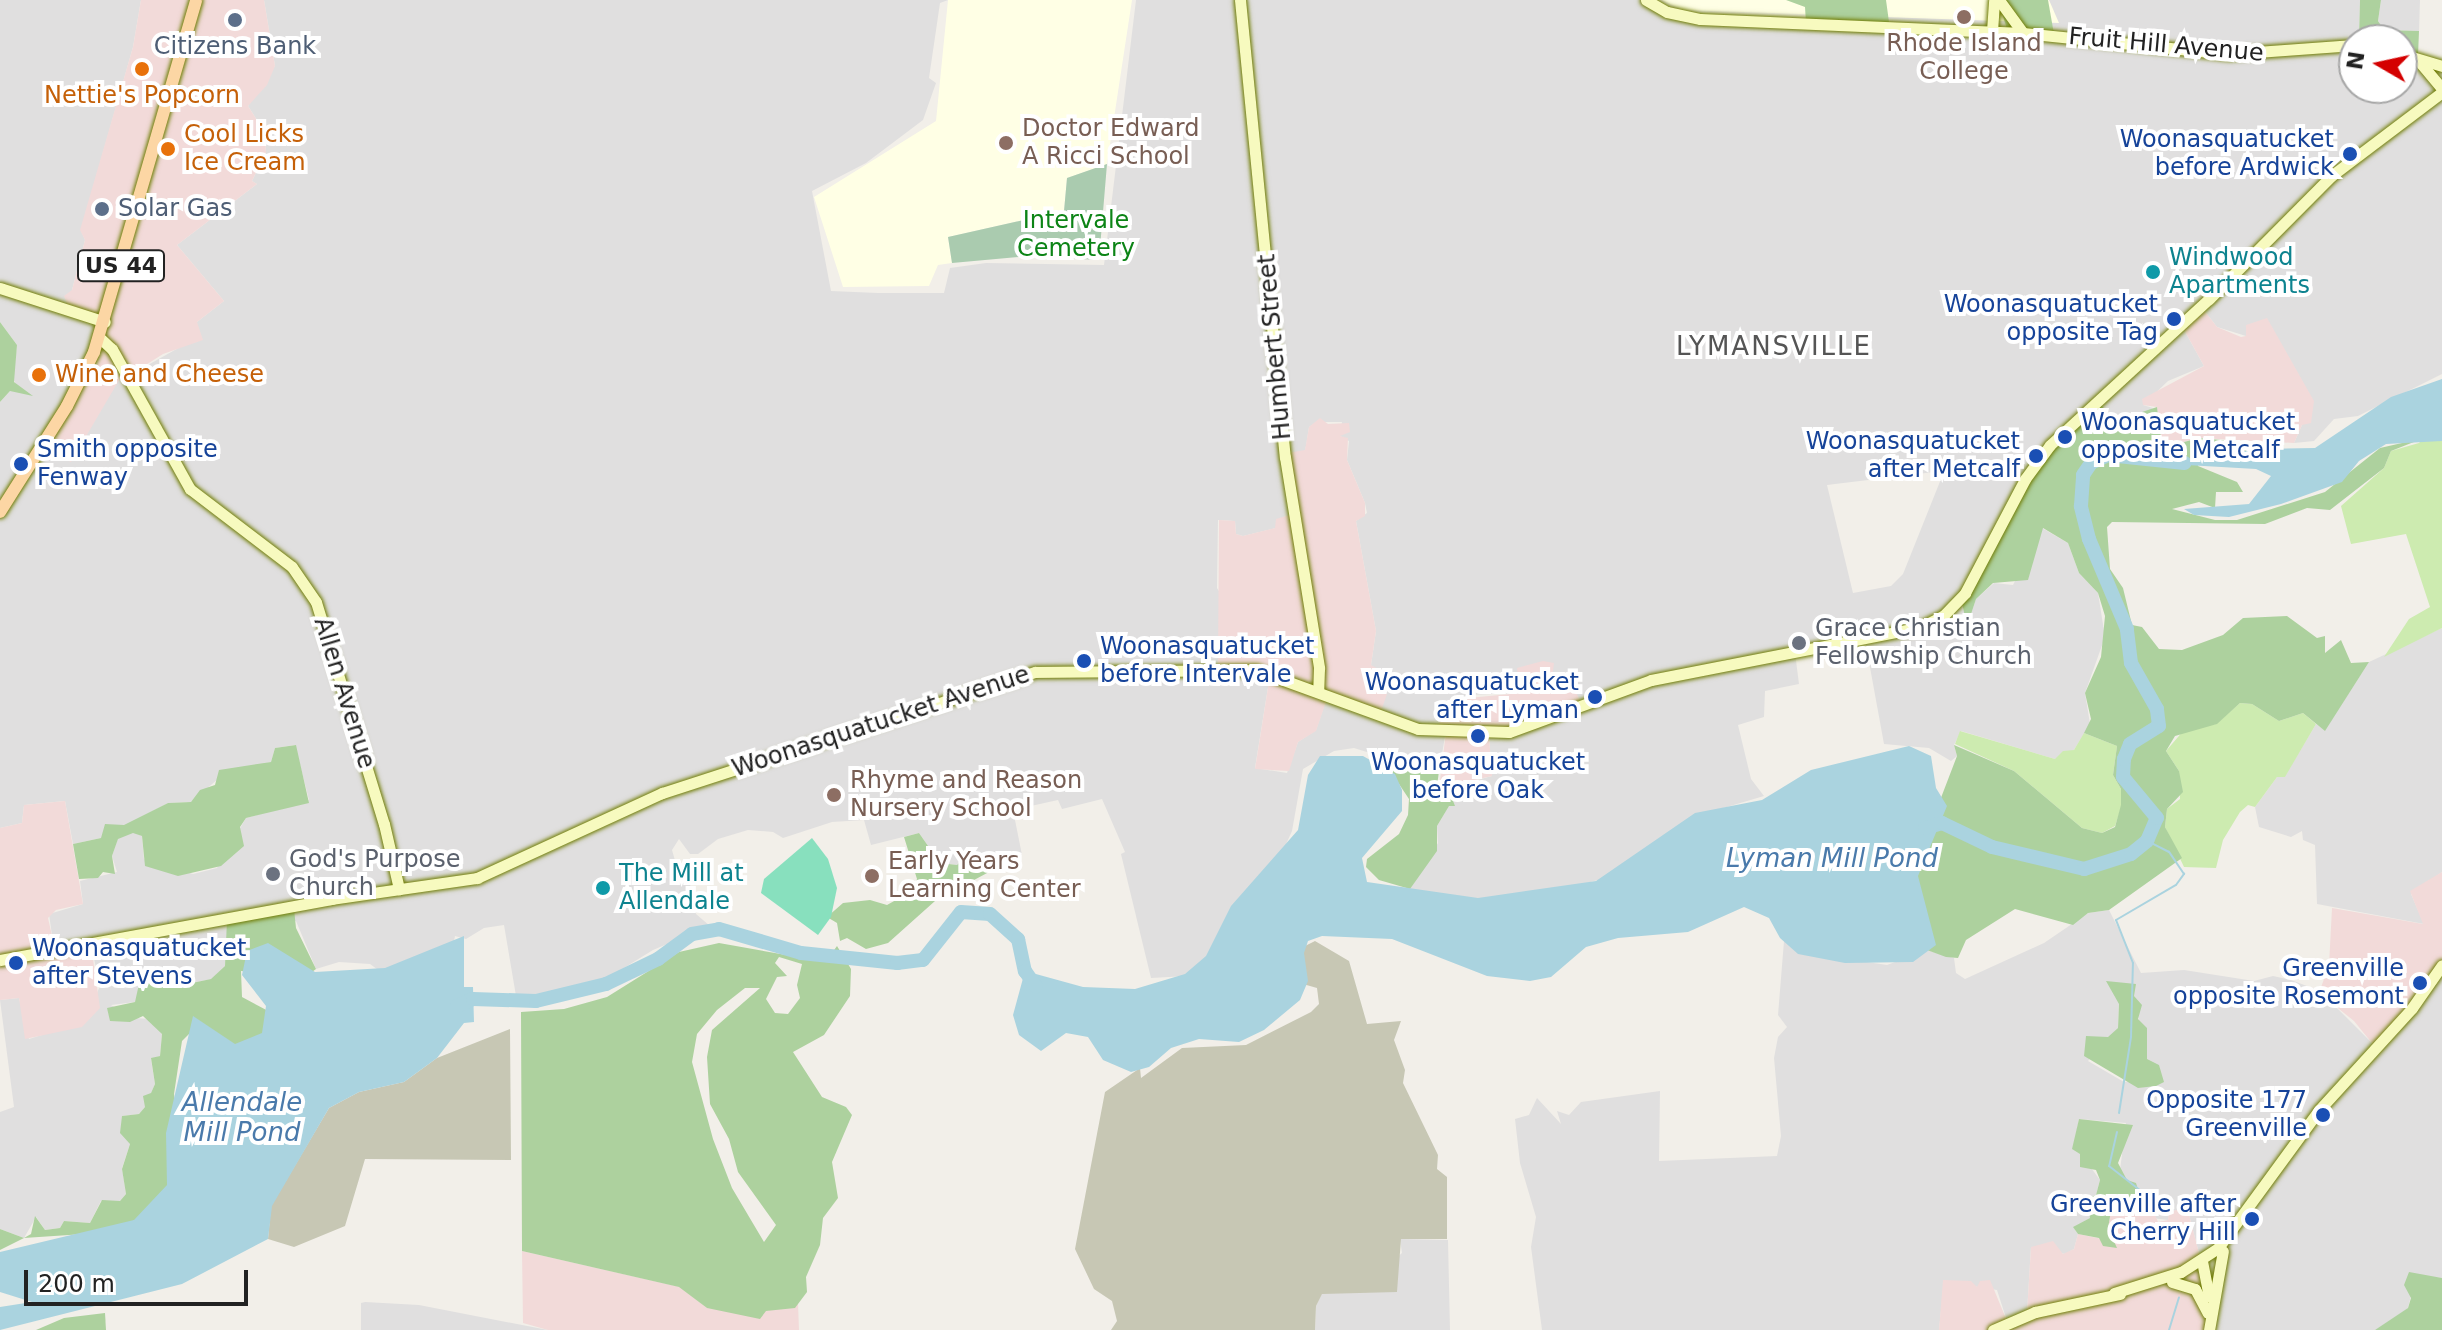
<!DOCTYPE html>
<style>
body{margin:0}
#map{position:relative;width:2442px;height:1330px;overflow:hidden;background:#f2efe9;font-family:"DejaVu Sans",sans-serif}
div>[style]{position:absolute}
.residential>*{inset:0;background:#e0dfdf}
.commercial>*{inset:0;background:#f2dad9}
.education>*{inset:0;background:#ffffe5}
.construction>*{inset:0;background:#c7c7b4}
.grass>*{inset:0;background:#cdebb0}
.forest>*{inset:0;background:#add19e}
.cemetery>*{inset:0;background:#aacbaf}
.pitch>*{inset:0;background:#88e0be}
.water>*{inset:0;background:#aad3df}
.stream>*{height:2px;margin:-1px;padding:0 1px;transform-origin:1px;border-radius:1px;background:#aad3df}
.river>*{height:14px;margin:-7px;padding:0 7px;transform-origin:7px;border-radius:7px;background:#aad3df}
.roads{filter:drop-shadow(0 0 2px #707d05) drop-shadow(0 0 2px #707d05)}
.secondary>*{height:11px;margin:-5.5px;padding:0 5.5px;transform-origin:5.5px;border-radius:5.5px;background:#f7fabf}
.primary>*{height:12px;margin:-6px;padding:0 6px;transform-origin:6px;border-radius:6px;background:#fcd6a4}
.dots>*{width:22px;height:22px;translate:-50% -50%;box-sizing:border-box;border:4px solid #fff;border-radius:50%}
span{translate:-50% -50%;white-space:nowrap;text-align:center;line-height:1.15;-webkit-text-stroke:8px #fff;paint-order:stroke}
.shield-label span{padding:2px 6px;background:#fff;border:2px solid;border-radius:6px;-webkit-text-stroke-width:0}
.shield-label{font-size:22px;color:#222;font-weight:700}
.education-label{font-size:24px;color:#785e54}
.left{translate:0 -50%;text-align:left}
.street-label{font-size:24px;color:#222}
.service-label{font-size:24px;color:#4e5e75}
.food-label{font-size:24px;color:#c56008}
.transit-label{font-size:24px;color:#164399}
.right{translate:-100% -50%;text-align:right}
.park-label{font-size:24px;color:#0c8416}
.culture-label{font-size:24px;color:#0d838f}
.worship-label{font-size:24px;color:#5b616d}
.neighbourhood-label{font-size:26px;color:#555;letter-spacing:2px}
.water-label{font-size:26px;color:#4a7aab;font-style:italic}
.north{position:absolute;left:2338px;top:24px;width:80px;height:80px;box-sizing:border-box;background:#fff;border:2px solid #a7a7a7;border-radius:50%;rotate:279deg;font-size:22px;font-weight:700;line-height:32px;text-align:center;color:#222}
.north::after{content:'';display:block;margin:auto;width:28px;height:36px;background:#d40000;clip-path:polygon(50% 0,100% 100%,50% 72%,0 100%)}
.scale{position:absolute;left:24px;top:1270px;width:224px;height:36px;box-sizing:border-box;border:4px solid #222;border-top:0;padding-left:10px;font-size:24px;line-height:28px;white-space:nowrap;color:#222;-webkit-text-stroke:6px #fff;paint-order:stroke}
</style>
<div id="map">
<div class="residential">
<i style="clip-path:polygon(evenodd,0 0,141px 0,133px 47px,81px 230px,85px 240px,72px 290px,104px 322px,85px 435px,125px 369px,130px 375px,182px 346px,197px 322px,224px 301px,177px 245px,257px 184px,252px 181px,266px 152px,264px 131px,248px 106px,275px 66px,264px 0,948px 0,940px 3px,929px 78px,936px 83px,923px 120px,866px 163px,812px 191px,831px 291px,878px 293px,944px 293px,950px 268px,986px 263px,1104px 265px,1136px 0,1647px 0,1675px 14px,1804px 23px,1890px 10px,2048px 0,2360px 0,2359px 37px,2367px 40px,2354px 40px,2354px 88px,2402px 88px,2402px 51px,2442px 65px,2442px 374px,2358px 416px,2334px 419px,2314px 441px,2294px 443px,2302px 425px,2246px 336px,2217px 327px,2203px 309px,2182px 326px,2204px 366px,2168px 381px,2143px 405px,2153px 408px,2149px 412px,2124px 418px,2112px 416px,2099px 403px,1962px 603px,1967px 624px,1976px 599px,1994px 583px,2013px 585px,2042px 528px,2068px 543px,2079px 573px,2098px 593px,2105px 637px,2085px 693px,2090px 724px,2074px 750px,2055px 759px,1961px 731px,1954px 745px,1957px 756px,1951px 761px,1929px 748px,1884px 744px,1865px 640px,1795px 653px,1799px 684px,1765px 691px,1764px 717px,1738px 725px,1751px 779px,1764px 796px,1693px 817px,1633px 871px,1528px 898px,1435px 901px,1410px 889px,1438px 843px,1437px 826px,1451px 802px,1448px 788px,1492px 776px,1489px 736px,1552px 678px,1530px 666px,1519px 668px,1520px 693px,1466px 695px,1446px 731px,1439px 771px,1398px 766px,1391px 772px,1370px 753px,1354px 748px,1334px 751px,1303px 769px,1292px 831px,1282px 853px,1244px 892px,1219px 946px,1187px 976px,1151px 978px,1121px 854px,1125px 852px,1102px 799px,1062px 809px,1058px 800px,1013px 810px,1022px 855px,980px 853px,957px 865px,940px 863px,919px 833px,871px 845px,864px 820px,832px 822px,783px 838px,773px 832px,748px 830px,718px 839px,698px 854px,690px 854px,679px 839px,672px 850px,676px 864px,690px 884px,696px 914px,710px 926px,653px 950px,606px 979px,548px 997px,516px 996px,504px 925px,484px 928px,466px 939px,455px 936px,453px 946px,381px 972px,370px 964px,339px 962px,316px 969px,296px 921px,230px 937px,225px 966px,212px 979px,192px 983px,178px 971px,160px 975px,146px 984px,135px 1002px,111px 1005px,133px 1018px,152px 1019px,162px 1034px,160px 1056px,151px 1059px,155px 1084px,145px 1107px,139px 1114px,122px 1116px,130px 1144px,122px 1168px,126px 1194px,120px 1201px,101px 1201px,90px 1223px,64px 1221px,60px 1228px,45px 1230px,36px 1217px,24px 1238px,0 1229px,0 1112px,14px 1107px,0 1000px,19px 998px,29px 1039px,84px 1022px,100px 986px,91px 945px,54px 949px,49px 914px,83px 904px,80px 881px,117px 872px,112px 856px,118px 838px,133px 832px,142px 836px,144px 859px,193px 874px,217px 868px,246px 818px,309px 800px,295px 745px,275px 748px,271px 762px,225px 773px,191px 802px,168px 803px,101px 838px,73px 844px,65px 801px,24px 805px,22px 823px,0 828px,0 402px,10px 391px,20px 391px,13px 379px,17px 345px,0 322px,0 0,1317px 422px,1342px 422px,1340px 436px,1349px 441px,1347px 460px,1365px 503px,1367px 513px,1356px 521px,1376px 631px,1371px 665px,1379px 689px,1327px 697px,1316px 730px,1298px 742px,1287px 773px,1255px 768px,1270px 675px,1217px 588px,1218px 520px,1235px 521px,1236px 534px,1243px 536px,1276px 528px,1296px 509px,1309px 427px,1317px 422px,0 0,1934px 472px,1941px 479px,1903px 574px,1891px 586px,1853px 593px,1827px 485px,1934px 472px)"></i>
<i style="clip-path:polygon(2381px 0,2420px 0,2419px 31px,2384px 30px,2378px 21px)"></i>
<i style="clip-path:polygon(2442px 628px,2442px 872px,2411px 894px,2424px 924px,2317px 904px,2315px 845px,2303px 840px,2302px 831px,2291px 837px,2259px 827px,2255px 807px,2277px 777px,2285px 776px,2316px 724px,2325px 730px,2369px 662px)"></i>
<i style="clip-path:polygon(evenodd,2109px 910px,2141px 973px,2184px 970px,2254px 981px,2273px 976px,2291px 980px,2320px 991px,2376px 1047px,2442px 970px,2442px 1278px,2416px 1275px,2408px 1308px,2390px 1324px,2375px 1330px,2209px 1330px,2201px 1261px,2187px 1207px,2170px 1212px,2168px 1220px,2152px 1218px,2149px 1201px,2137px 1195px,2120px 1170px,2126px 1123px,2079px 1119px,2074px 1145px,2100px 1180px,2090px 1218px,2074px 1228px,2078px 1234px,2074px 1249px,2065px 1254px,2031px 1247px,2027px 1313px,2007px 1321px,1997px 1290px,1972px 1286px,1970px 1281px,1944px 1281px,1939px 1330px,1542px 1330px,1531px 1247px,1536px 1217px,1520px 1163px,1515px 1119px,1529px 1115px,1537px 1098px,1561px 1124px,1557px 1111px,1569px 1115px,1581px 1102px,1660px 1091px,1659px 1161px,1777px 1156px,1781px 1136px,1774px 1058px,1778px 1037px,1787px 1027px,1778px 1015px,1784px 941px,1807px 953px,1887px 965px,1927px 950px,1954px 958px,1956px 973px,1965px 979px,2044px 943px,2088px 913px,2109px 910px,2134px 996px,2147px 1060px,2163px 1081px,2124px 1082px,2088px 1061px,2118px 1028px,2119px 1004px,2134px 996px)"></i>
<i style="clip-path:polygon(1400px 1239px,1448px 1240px,1450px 1330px,1315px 1330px,1316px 1306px,1322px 1293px,1395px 1259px,1402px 1253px)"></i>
<i style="clip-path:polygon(365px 1302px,419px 1305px,548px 1330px,361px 1330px,361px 1303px)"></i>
</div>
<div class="commercial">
<i style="clip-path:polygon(141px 0,264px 0,275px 66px,267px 85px,248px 106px,264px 131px,266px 152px,252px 181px,257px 184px,177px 245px,224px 301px,197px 322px,203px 340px,163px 354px,130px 375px,125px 370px,71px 462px,47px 450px,47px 444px,106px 324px,69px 308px,64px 296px,72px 290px,85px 240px,80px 230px,133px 47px)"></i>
<i style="clip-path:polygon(2203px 309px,2217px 327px,2241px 337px,2246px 336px,2246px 325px,2267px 318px,2314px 401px,2311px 423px,2302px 425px,2294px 443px,2199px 438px,2168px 446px,2161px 438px,2157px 407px,2143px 405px,2142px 399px,2204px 366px,2182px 326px)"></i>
<i style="clip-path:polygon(1320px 418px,1328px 424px,1349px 423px,1350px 432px,1340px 436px,1348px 438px,1347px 460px,1365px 503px,1365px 516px,1356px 521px,1376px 631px,1371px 665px,1380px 670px,1379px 689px,1387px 694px,1380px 714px,1328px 696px,1316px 731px,1298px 742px,1289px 771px,1255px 769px,1270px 675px,1218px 667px,1219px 520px,1235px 521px,1236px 534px,1243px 536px,1275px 528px,1276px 519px,1296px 513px,1288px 453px,1305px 450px,1309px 427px)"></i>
<i style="clip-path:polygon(1543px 661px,1554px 663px,1552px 678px,1571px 680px,1582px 706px,1489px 736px,1492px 776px,1439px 788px,1446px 732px,1437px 729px,1448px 700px,1520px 693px,1517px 668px)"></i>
<i style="clip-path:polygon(65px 801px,83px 904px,56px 910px,48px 918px,55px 949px,91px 945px,100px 1008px,82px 1027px,25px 1039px,19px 998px,0 1000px,0 828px,22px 823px,24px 805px)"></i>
<i style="clip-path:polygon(2442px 872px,2442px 970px,2376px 1048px,2354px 1021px,2319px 993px,2329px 965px,2332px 908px,2423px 924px,2410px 891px)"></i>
<i style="clip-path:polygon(2124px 1198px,2149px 1201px,2158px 1222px,2168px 1220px,2169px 1212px,2187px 1207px,2201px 1261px,2209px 1330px,1939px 1330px,1943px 1280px,1971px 1281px,1977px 1287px,1980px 1281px,1990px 1280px,2007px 1321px,2027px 1313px,2031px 1247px,2053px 1241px,2063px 1254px,2074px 1249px,2078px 1234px,2117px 1242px,2108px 1228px,2113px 1200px)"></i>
<i style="clip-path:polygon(522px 1251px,680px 1287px,707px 1308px,766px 1311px,798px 1303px,799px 1330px,548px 1330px,523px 1323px)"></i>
</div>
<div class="education">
<i style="clip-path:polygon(948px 0,1132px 0,1107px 164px,1067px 178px,1064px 211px,948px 237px,952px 263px,938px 265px,929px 286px,843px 287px,814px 197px,936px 121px)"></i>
<i style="clip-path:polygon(1662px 0,2049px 0,2059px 23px,1683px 10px)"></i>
</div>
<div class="construction">
<i style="clip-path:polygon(1315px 941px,1349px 961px,1367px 1024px,1401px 1021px,1394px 1040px,1405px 1070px,1403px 1083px,1438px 1155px,1437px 1169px,1447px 1177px,1447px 1239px,1401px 1239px,1397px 1292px,1322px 1294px,1316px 1306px,1315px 1330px,1111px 1330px,1117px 1321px,1112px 1301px,1094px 1289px,1075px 1249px,1105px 1092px,1140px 1068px,1141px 1078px,1182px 1048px,1246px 1045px,1311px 1012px,1319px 1004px,1317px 988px,1296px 982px,1303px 947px)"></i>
<i style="clip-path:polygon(510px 1029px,511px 1160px,365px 1159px,345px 1226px,294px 1247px,268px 1239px,271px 1206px,329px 1108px,359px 1092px,404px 1082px,437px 1058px)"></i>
</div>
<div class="grass">
<i style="clip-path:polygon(2425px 436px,2442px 440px,2442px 628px,2384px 657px,2409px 619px,2430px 607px,2406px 534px,2351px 544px,2341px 506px,2384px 468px,2391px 451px,2419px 443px)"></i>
<i style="clip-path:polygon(2240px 703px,2252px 704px,2279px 721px,2303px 713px,2316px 724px,2285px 777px,2277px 777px,2255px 807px,2248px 805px,2240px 812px,2223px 840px,2216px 868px,2184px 867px,2165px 827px,2167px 809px,2180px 799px,2179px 771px,2166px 751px,2184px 730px,2216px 724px)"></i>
<i style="clip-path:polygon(1960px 731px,2055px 759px,2063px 751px,2074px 750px,2084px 733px,2117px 746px,2113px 775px,2121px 789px,2122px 805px,2115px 826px,2102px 833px,2082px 828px,2014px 771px,1955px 744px)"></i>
</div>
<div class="forest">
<i style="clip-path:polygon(1786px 0,1886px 0,1889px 22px,1806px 23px,1805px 7px)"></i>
<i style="clip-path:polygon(1998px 0,2048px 0,2054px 34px,2008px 32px)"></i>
<i style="clip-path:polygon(2360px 0,2381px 0,2378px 21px,2384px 30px,2419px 31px,2418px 56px,2402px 51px,2402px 40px,2359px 37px)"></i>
<i style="clip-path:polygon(0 322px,17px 345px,14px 382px,33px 396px,10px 391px,0 402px)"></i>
<i style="clip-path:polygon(2099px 403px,2112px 416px,2124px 418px,2157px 407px,2161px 438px,2169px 446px,2199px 438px,2275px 445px,2197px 459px,2198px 466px,2237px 482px,2243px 492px,2216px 492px,2215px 508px,2199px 502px,2172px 509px,2215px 520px,2237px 520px,2325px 492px,2380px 448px,2424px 438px,2391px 451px,2384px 468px,2330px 510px,2307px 508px,2265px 524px,2112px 522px,2107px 527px,2110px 569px,2123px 588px,2132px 625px,2142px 627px,2159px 649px,2182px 650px,2223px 635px,2243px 618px,2287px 616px,2317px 638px,2325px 636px,2325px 653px,2341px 640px,2351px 663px,2369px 662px,2325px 731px,2303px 713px,2279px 721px,2252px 704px,2240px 703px,2217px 724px,2175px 736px,2166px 751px,2179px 771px,2183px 792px,2167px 809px,2165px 827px,2182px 858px,2109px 910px,2088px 913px,2073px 925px,2015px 909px,1966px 940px,1958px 958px,1946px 957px,1927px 950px,1916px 863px,1957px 756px,1954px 745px,2014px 771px,2082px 828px,2102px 833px,2115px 827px,2121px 805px,2121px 789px,2113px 775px,2117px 746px,2084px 733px,2091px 719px,2085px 693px,2101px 657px,2105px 616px,2098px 593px,2079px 573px,2068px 543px,2043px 528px,2028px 580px,1993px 583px,1976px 599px,1967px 626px,1962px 603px,2036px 467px)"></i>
<i style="clip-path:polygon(296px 745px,309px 803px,246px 818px,240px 827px,244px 846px,221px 866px,178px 876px,145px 866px,142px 836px,133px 833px,118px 839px,112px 856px,115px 874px,103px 872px,98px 878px,79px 879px,73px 844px,101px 838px,105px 824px,124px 825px,168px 803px,191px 802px,200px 790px,215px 785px,219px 770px,271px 762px,275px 748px)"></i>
<i style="clip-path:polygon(1398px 766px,1439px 771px,1437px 786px,1448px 788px,1455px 806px,1449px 806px,1437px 826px,1437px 851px,1410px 889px,1379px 880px,1366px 867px,1367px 859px,1399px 834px,1408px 815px,1409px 799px,1391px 772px)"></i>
<i style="clip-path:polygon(919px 833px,940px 863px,957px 865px,968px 854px,979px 853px,1015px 858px,935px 901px,888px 943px,866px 949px,847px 938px,840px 941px,837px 923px,827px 917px,843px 903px,870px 900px,887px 905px,912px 891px,917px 879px,904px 837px)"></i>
<i style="clip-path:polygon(294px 909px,296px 928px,316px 969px,305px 977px,241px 971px,242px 997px,272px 1013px,273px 1029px,239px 1052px,190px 1033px,182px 1041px,174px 1094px,183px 1169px,144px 1217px,99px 1233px,24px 1238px,0 1250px,0 1229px,24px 1238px,31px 1234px,35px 1216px,45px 1230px,60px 1228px,64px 1221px,90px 1223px,102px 1200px,120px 1201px,126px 1194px,122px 1169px,130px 1144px,120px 1133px,122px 1116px,139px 1114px,145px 1107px,143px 1096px,151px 1093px,155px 1084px,151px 1058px,160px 1056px,162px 1034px,143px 1016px,130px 1022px,110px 1021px,107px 1008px,135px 1002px,139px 984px,156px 980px,165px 967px,184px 973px,192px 983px,211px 979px,225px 966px,227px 920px)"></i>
<i style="clip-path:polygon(evenodd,719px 943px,809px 959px,832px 953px,837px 946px,851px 969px,850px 996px,824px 1035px,793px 1052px,822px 1097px,846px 1107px,852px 1115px,832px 1162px,838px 1198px,823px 1218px,820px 1245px,806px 1277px,807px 1292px,795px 1308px,766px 1311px,760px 1319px,707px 1308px,679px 1287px,522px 1251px,521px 1012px,564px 1009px,607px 997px,679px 952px,719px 943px,779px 957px,802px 964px,797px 985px,800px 998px,788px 1014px,775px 1013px,766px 999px,777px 977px,787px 976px,775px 963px,779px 957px,719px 943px,760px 988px,712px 1030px,707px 1057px,710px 1104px,729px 1139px,738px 1172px,776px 1225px,764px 1242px,732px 1188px,713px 1139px,692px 1062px,697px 1034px,717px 1010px,745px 988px,760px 988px)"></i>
<i style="clip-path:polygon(2106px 981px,2136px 984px,2134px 996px,2142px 1005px,2138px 1019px,2147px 1028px,2147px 1059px,2159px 1065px,2164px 1082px,2156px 1086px,2138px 1088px,2084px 1056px,2086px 1036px,2108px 1037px,2118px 1028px,2119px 1004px)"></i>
<i style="clip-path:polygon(2079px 1119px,2133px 1125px,2118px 1163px,2127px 1180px,2136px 1183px,2141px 1199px,2113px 1200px,2108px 1228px,2117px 1248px,2103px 1246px,2099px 1238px,2078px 1234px,2073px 1227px,2090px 1218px,2087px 1199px,2096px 1195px,2100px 1180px,2096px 1170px,2080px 1167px,2080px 1154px,2072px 1149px)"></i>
<i style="clip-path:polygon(2409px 1272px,2442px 1278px,2442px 1330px,2375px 1330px,2408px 1308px,2411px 1298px,2404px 1285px)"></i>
<i style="clip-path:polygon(105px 1313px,106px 1330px,36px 1330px,64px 1318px)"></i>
</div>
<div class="cemetery">
<i style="clip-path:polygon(1107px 164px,1099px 260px,1029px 256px,952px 263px,948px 237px,1064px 211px,1067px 178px)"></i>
</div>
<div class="pitch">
<i style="clip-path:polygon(812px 838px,828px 859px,837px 888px,831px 917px,818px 935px,761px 893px,764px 879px)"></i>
</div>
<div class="water">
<i style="clip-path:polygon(2442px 379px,2442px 441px,2386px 444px,2359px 461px,2342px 482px,2281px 504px,2229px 517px,2194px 515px,2184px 509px,2249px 504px,2271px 476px,2256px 469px,2169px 464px,2257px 449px,2315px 448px,2391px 397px)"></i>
<i style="clip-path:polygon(1909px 746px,1931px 756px,1936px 788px,1947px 806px,1918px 876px,1936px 945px,1913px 962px,1845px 963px,1798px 954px,1780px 938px,1769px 918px,1744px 907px,1688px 932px,1618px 938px,1586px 947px,1551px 977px,1530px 981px,1487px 976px,1392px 939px,1322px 936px,1308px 941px,1304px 953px,1308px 981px,1300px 1000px,1264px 1030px,1239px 1042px,1199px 1039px,1171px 1048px,1149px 1067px,1131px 1072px,1103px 1060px,1088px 1037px,1066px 1033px,1041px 1051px,1019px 1035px,1013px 1015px,1025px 971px,1083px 987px,1135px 989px,1185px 974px,1206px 956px,1231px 906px,1298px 830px,1308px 775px,1320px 756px,1363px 756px,1395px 774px,1402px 790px,1402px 811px,1362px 858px,1367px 882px,1478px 898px,1596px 881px,1695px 813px,1762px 800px,1811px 770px)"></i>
<i style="clip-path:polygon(464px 936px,464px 987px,473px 987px,474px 1022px,464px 1023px,437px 1058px,404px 1082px,359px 1092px,329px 1108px,272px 1206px,268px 1239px,182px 1284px,0 1330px,0 1307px,32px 1302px,0 1292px,0 1252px,134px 1220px,167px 1185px,166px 1133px,193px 1016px,235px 1044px,262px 1033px,266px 1006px,242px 975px,247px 951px,268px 943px,315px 972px,385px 968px)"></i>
</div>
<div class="stream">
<i style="left:2119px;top:1113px;width:77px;rotate:-81deg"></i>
<i style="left:2131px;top:1037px;width:74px;rotate:-88.5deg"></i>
<i style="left:2133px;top:963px;width:46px;rotate:-111.6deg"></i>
<i style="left:2116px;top:920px;width:69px;rotate:-30.3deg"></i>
<i style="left:2176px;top:885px;width:14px;rotate:-54deg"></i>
<i style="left:2184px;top:874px;width:27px;rotate:-124deg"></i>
<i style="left:2169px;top:852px;width:25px;rotate:-153deg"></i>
<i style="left:2117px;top:1132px;width:35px;rotate:103deg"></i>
<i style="left:2109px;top:1166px;width:39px;rotate:38deg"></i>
<i style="left:2169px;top:1330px;width:34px;rotate:-73deg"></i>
</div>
<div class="river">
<i style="left:1925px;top:828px;width:18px;rotate:-16deg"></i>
<i style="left:1942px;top:823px;width:55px;rotate:25.6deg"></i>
<i style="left:1992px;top:847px;width:95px;rotate:13.4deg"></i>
<i style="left:2084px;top:869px;width:49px;rotate:-17.7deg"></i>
<i style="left:2131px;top:854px;width:21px;rotate:-39deg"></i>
<i style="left:2147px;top:841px;width:25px;rotate:-67deg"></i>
<i style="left:2157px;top:818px;width:53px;rotate:-129.7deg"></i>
<i style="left:2123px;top:777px;width:18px;rotate:-87deg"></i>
<i style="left:2124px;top:759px;width:16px;rotate:-68deg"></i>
<i style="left:2130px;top:744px;width:34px;rotate:-32deg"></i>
<i style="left:2159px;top:726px;width:17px;rotate:-97deg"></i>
<i style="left:2157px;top:709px;width:53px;rotate:-119.5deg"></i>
<i style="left:2131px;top:663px;width:34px;rotate:-97deg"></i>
<i style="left:2127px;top:629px;width:98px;rotate:-112.9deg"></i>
<i style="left:2089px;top:539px;width:34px;rotate:-104deg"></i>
<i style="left:2081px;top:506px;width:31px;rotate:-86deg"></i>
<i style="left:2083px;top:475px;width:14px;rotate:-56deg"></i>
<i style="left:2091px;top:463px;width:19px;rotate:-25deg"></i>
<i style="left:2108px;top:455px;width:77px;rotate:5.9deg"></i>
<i style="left:457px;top:1006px;width:17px;rotate:-24deg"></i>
<i style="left:473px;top:999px;width:63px;rotate:1.8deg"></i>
<i style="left:536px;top:1001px;width:72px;rotate:-13.7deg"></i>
<i style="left:606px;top:984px;width:58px;rotate:-25.7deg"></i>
<i style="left:658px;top:959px;width:42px;rotate:-36.3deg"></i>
<i style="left:692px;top:934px;width:27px;rotate:-10deg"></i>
<i style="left:719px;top:929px;width:85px;rotate:16.3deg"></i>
<i style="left:801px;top:953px;width:97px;rotate:5.9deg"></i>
<i style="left:897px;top:963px;width:26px;rotate:-7deg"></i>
<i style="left:923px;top:960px;width:61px;rotate:-51.6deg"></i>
<i style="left:961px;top:912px;width:29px;rotate:4deg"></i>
<i style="left:990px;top:914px;width:38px;rotate:42deg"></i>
<i style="left:1018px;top:939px;width:33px;rotate:78deg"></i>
<i style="left:1025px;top:971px;width:19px;rotate:55deg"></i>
</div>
<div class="roads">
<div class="secondary">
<i style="left:1240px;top:0;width:459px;rotate:84.4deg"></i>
<i style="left:1285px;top:457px;width:214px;rotate:80.8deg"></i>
<i style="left:1319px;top:668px;width:24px;rotate:92deg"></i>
<i style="left:1646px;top:0;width:24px;rotate:30deg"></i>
<i style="left:1667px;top:12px;width:34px;rotate:12deg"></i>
<i style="left:1700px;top:19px;width:323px;rotate:2.5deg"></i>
<i style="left:2023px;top:33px;width:207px;rotate:5.8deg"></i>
<i style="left:2229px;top:54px;width:125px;rotate:-4.1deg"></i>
<i style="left:1999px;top:0;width:39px;rotate:54deg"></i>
<i style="left:1992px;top:31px;width:31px;rotate:-86deg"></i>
<i style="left:2402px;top:54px;width:42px;rotate:16.7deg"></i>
<i style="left:2418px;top:60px;width:38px;rotate:50deg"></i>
<i style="left:0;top:288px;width:110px;rotate:17.9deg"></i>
<i style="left:100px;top:338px;width:16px;rotate:43deg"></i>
<i style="left:112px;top:349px;width:160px;rotate:60.9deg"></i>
<i style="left:190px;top:489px;width:128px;rotate:37.4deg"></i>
<i style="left:292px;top:567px;width:42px;rotate:55.6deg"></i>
<i style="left:316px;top:602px;width:232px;rotate:73deg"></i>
<i style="left:384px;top:824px;width:67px;rotate:77deg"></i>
<i style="left:0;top:960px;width:337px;rotate:-10.4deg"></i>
<i style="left:331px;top:899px;width:148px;rotate:-8.2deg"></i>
<i style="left:477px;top:878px;width:204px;rotate:-24.7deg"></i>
<i style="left:662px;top:793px;width:392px;rotate:-18deg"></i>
<i style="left:1035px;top:672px;width:221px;rotate:-0.5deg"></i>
<i style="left:1256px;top:670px;width:172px;rotate:20deg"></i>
<i style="left:1418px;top:729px;width:91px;rotate:1.9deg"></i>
<i style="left:1509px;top:732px;width:151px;rotate:-20.1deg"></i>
<i style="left:1651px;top:680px;width:275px;rotate:-11.1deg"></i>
<i style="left:1921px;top:627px;width:25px;rotate:-27deg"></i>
<i style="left:1943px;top:616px;width:32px;rotate:-46deg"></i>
<i style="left:1965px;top:593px;width:129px;rotate:-62.2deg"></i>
<i style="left:2025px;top:479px;width:42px;rotate:-53.7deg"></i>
<i style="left:2050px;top:445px;width:216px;rotate:-42.6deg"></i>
<i style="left:2209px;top:299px;width:173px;rotate:-45.2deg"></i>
<i style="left:2331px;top:176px;width:139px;rotate:-37.1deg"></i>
<i style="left:2202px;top:1261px;width:36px;rotate:79deg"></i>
<i style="left:2172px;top:1282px;width:24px;rotate:17deg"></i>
<i style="left:2195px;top:1289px;width:27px;rotate:62deg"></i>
<i style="left:2114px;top:1293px;width:70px;rotate:-17.4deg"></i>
<i style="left:2181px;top:1272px;width:44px;rotate:-33deg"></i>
<i style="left:2218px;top:1248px;width:171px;rotate:-53.8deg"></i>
<i style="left:2319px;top:1110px;width:138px;rotate:-47.6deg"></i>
<i style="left:2412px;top:1008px;width:52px;rotate:-55.1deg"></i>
<i style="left:1993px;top:1330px;width:46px;rotate:-23.2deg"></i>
<i style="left:2035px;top:1312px;width:87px;rotate:-12deg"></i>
<i style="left:2209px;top:1330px;width:80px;rotate:-80deg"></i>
</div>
<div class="primary">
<i style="left:0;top:512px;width:125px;rotate:-57.7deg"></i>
<i style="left:67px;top:406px;width:60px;rotate:-63.4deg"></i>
<i style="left:94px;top:352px;width:366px;rotate:-73.8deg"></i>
</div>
</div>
<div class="dots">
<i style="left:1964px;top:17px;background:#8d6e63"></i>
<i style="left:235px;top:20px;background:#5c6f8a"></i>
<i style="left:142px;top:69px;background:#e8710a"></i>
<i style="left:1006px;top:143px;background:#8d6e63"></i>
<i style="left:168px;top:149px;background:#e8710a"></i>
<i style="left:2350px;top:154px;background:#1a4fb4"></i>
<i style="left:102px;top:209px;background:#5c6f8a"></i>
<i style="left:2153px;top:272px;background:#0f9aa8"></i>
<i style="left:2174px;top:319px;background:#1a4fb4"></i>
<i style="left:39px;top:375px;background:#e8710a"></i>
<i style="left:2065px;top:437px;background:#1a4fb4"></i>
<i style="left:2036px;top:456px;background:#1a4fb4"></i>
<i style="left:21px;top:464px;background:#1a4fb4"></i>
<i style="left:1799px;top:643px;background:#6b7280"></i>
<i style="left:1084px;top:661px;background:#1a4fb4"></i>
<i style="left:1595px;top:697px;background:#1a4fb4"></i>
<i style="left:1478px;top:736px;background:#1a4fb4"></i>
<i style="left:834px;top:795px;background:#8d6e63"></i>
<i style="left:273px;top:874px;background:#6b7280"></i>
<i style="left:872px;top:876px;background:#8d6e63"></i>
<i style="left:603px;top:888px;background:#0f9aa8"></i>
<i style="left:16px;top:963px;background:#1a4fb4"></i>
<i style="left:2420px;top:983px;background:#1a4fb4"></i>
<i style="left:2323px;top:1115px;background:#1a4fb4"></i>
<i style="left:2252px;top:1219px;background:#1a4fb4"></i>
</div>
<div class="shield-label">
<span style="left:121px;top:266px">US 44</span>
</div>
<div class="education-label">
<span style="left:1964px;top:58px">Rhode Island<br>College</span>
<span class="left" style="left:1022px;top:143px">Doctor Edward<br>A Ricci School</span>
<span class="left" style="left:850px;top:795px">Rhyme and Reason<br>Nursery School</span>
<span class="left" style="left:888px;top:876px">Early Years<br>Learning Center</span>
</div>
<div class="street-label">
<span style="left:2166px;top:45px;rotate:5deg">Fruit Hill Avenue</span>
<span style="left:1275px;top:347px;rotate:-95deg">Humbert Street</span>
<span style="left:344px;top:693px;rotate:73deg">Allen Avenue</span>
<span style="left:881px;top:722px;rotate:-18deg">Woonasquatucket Avenue</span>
</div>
<div class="service-label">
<span style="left:235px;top:47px">Citizens Bank</span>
<span class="left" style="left:118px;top:209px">Solar Gas</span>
</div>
<div class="food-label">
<span style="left:142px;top:96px">Nettie's Popcorn</span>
<span class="left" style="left:184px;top:149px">Cool Licks<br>Ice Cream</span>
<span class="left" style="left:55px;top:375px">Wine and Cheese</span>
</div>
<div class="transit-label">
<span class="right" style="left:2334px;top:154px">Woonasquatucket<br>before Ardwick</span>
<span class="right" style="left:2158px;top:319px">Woonasquatucket<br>opposite Tag</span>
<span class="left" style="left:2081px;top:437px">Woonasquatucket<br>opposite Metcalf</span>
<span class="right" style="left:2020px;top:456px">Woonasquatucket<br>after Metcalf</span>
<span class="left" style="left:37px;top:464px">Smith opposite<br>Fenway</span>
<span class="left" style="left:1100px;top:661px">Woonasquatucket<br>before Intervale</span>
<span class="right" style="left:1579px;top:697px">Woonasquatucket<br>after Lyman</span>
<span style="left:1478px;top:777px">Woonasquatucket<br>before Oak</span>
<span class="left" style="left:32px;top:963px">Woonasquatucket<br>after Stevens</span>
<span class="right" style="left:2404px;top:983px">Greenville<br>opposite Rosemont</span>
<span class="right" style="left:2307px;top:1115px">Opposite 177<br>Greenville</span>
<span class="right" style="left:2236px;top:1219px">Greenville after<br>Cherry Hill</span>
</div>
<div class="park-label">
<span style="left:1076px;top:235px">Intervale<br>Cemetery</span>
</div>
<div class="culture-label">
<span class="left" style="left:2169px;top:272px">Windwood<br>Apartments</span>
<span class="left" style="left:619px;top:888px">The Mill at<br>Allendale</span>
</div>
<div class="worship-label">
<span class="left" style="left:1815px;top:643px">Grace Christian<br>Fellowship Church</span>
<span class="left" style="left:289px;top:874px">God's Purpose<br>Church</span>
</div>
<div class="neighbourhood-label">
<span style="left:1774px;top:347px">LYMANSVILLE</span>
</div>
<div class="water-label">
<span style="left:1832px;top:859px">Lyman Mill Pond</span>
<span style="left:242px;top:1118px">Allendale<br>Mill Pond</span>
</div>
<div class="north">N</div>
<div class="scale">200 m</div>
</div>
